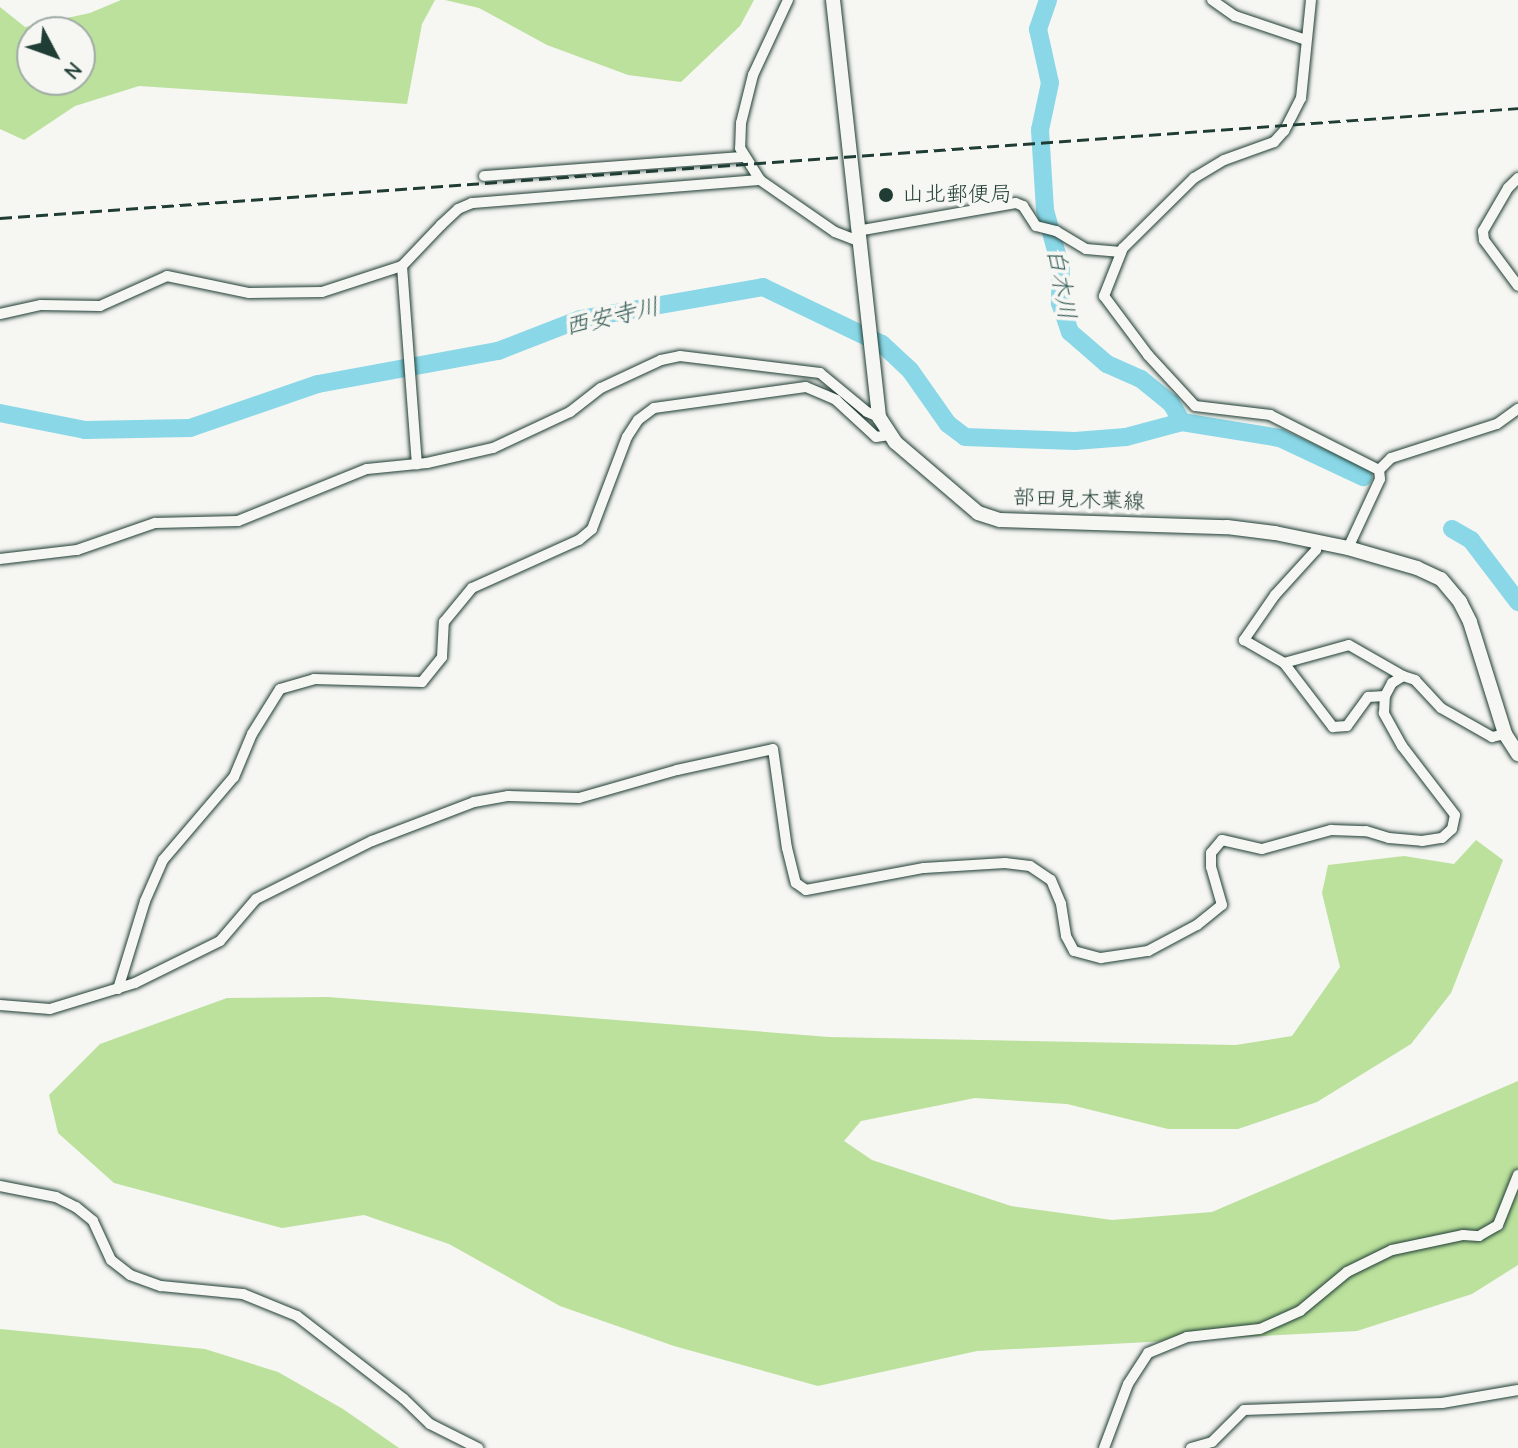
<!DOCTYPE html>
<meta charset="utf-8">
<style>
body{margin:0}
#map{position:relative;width:1518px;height:1448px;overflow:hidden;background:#f6f6f2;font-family:"Comic Neue","Klee One",sans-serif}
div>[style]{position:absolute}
.green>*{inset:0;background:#bbe19c}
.river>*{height:18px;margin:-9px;padding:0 9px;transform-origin:9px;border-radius:9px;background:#89d7e7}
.roads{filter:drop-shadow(0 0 2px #1f3d34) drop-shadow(0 0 2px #1f3d34)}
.street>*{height:10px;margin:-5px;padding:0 5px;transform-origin:5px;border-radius:5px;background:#f6f6f2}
.secondary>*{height:14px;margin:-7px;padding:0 7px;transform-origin:7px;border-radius:7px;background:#f6f6f2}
.rail>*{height:3px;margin-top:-1.5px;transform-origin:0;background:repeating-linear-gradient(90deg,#1f3d34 0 12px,transparent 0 18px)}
.dots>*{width:22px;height:22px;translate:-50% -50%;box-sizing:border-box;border:4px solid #f6f6f2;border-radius:50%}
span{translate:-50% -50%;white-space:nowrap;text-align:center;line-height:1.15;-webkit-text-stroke:8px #f6f6f2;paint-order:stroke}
.poi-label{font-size:22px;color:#1f3d34}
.left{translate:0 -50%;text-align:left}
.street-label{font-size:22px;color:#1f3d34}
.water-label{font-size:24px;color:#345c58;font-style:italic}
.north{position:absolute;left:16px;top:16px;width:80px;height:80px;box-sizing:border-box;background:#f6f6f2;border:2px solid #a0aca6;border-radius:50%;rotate:131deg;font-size:22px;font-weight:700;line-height:32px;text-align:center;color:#1f3d34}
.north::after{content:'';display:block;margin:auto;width:28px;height:36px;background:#1f3d34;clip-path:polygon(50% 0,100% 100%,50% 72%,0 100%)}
</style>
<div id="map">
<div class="green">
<i style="clip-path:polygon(evenodd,121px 0,435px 0,422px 24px,407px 104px,139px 86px,75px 106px,24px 140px,0 129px,0 7px,25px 27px,90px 13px,121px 0,32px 32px,80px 32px,80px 80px,32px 80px,32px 32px)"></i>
<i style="clip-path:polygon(445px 0,754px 0,740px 26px,681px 82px,628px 75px,547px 45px,479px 8px)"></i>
<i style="clip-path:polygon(1476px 840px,1503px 860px,1451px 993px,1411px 1044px,1317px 1102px,1238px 1129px,1168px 1129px,1067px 1104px,975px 1098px,861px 1121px,844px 1141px,872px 1160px,1011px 1206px,1112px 1220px,1212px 1212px,1518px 1081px,1518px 1265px,1472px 1294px,1357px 1331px,977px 1351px,818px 1386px,674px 1346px,560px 1306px,449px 1244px,364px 1215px,282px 1228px,114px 1183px,58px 1133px,49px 1095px,100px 1044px,227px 998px,328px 997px,829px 1037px,1236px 1045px,1292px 1036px,1340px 967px,1322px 893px,1328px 865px,1404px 856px,1454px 864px)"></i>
<i style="clip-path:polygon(0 1329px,205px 1349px,278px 1372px,343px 1409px,399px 1448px,0 1448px)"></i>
</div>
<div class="river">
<i style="left:1048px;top:0;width:31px;rotate:109deg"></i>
<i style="left:1038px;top:29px;width:55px;rotate:77.5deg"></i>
<i style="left:1050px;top:83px;width:48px;rotate:102deg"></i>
<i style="left:1040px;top:130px;width:80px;rotate:86.4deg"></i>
<i style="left:1045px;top:210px;width:61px;rotate:74.8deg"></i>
<i style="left:1061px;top:269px;width:34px;rotate:92deg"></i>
<i style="left:1060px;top:303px;width:31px;rotate:71deg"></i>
<i style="left:1070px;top:332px;width:49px;rotate:40.9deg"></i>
<i style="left:1107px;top:364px;width:37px;rotate:24deg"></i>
<i style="left:1141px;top:379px;width:38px;rotate:39deg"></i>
<i style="left:1171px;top:403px;width:22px;rotate:60deg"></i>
<i style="left:1182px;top:422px;width:99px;rotate:9.3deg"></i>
<i style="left:1280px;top:438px;width:92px;rotate:25.2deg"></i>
<i style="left:0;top:413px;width:87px;rotate:11.3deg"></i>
<i style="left:85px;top:430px;width:105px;rotate:-1.1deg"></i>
<i style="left:190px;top:428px;width:135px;rotate:-19deg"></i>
<i style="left:318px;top:384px;width:183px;rotate:-10.4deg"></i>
<i style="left:498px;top:351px;width:88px;rotate:-21.3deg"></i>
<i style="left:580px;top:319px;width:186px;rotate:-9.9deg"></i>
<i style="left:763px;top:287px;width:132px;rotate:25.6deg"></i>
<i style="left:882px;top:344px;width:38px;rotate:43deg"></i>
<i style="left:910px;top:370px;width:66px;rotate:54.9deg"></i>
<i style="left:948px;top:424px;width:21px;rotate:37deg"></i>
<i style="left:965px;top:437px;width:110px;rotate:2.1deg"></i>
<i style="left:1075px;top:441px;width:51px;rotate:-4.5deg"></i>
<i style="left:1126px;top:437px;width:58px;rotate:-15deg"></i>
<i style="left:1452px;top:529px;width:22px;rotate:30deg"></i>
<i style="left:1471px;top:540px;width:78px;rotate:52.8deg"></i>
</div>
<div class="roads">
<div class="street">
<i style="left:788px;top:0;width:83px;rotate:115deg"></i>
<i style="left:753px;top:75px;width:49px;rotate:104deg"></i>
<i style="left:741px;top:123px;width:25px;rotate:92deg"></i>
<i style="left:740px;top:148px;width:38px;rotate:58deg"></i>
<i style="left:760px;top:180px;width:91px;rotate:34.7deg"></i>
<i style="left:835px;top:232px;width:25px;rotate:21deg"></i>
<i style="left:1212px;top:0;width:28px;rotate:35deg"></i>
<i style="left:1235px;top:16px;width:75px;rotate:18.7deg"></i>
<i style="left:1311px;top:0;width:99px;rotate:95.8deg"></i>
<i style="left:1301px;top:98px;width:37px;rotate:117deg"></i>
<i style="left:1284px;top:131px;width:15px;rotate:132deg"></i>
<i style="left:1274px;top:142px;width:53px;rotate:160.2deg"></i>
<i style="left:1224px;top:160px;width:35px;rotate:149deg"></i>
<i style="left:1194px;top:178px;width:100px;rotate:135.4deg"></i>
<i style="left:1123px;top:248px;width:52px;rotate:111.6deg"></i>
<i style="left:1104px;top:296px;width:74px;rotate:53.3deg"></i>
<i style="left:1148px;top:355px;width:69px;rotate:47.3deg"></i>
<i style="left:1195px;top:406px;width:76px;rotate:6.8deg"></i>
<i style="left:1270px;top:415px;width:122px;rotate:26.8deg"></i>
<i style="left:484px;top:176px;width:260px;rotate:-4.2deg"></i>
<i style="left:1518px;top:178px;width:14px;rotate:135deg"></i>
<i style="left:1508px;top:188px;width:50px;rotate:120.2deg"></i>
<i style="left:1483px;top:231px;width:9px;rotate:84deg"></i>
<i style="left:1484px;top:240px;width:57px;rotate:53.5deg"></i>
<i style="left:857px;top:231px;width:161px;rotate:-10deg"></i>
<i style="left:1016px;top:203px;width:8px;rotate:23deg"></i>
<i style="left:1023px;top:206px;width:24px;rotate:57deg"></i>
<i style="left:1036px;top:226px;width:21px;rotate:14deg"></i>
<i style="left:1056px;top:231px;width:35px;rotate:31deg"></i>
<i style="left:1086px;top:249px;width:35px;rotate:5deg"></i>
<i style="left:402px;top:266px;width:199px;rotate:85.7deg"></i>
<i style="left:0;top:314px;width:42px;rotate:-12.4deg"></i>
<i style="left:41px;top:305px;width:59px;rotate:1deg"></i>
<i style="left:100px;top:306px;width:73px;rotate:-24.1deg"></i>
<i style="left:167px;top:276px;width:84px;rotate:11.7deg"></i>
<i style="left:249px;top:293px;width:73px;rotate:-0.8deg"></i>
<i style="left:322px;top:292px;width:84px;rotate:-18deg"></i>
<i style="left:402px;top:266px;width:57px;rotate:-46.4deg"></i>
<i style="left:441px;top:225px;width:23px;rotate:-43deg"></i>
<i style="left:458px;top:209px;width:15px;rotate:-23deg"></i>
<i style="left:472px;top:203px;width:289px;rotate:-4.6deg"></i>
<i style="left:1317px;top:541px;width:9px;rotate:96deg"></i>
<i style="left:1316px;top:550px;width:61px;rotate:132.3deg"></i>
<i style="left:1275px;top:595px;width:55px;rotate:124.6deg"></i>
<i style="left:1244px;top:640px;width:46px;rotate:29.9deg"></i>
<i style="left:1284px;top:663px;width:81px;rotate:52.6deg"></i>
<i style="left:1333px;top:727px;width:14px;rotate:-4deg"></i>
<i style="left:1347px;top:726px;width:36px;rotate:-54deg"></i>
<i style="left:1368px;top:697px;width:17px;rotate:-3deg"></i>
<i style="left:1348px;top:548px;width:76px;rotate:-65.1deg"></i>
<i style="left:1380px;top:479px;width:9px;rotate:-96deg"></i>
<i style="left:1379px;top:470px;width:17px;rotate:-45deg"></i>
<i style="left:1391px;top:458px;width:111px;rotate:-17.8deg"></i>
<i style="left:1497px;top:424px;width:26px;rotate:-36deg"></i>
<i style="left:0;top:559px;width:78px;rotate:-6.7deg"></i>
<i style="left:77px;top:550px;width:83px;rotate:-19.1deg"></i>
<i style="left:155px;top:523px;width:83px;rotate:-1.4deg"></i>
<i style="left:238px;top:521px;width:139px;rotate:-22deg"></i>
<i style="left:367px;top:469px;width:60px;rotate:-5.7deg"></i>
<i style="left:427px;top:463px;width:68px;rotate:-12.8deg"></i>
<i style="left:493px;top:448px;width:85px;rotate:-25.1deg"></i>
<i style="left:570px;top:412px;width:39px;rotate:-38deg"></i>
<i style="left:601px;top:388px;width:66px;rotate:-25deg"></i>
<i style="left:661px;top:360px;width:19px;rotate:-12deg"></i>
<i style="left:680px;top:356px;width:141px;rotate:6.9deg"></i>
<i style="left:820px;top:373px;width:61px;rotate:39.7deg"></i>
<i style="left:867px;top:412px;width:13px;rotate:23deg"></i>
<i style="left:1284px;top:663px;width:67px;rotate:-15.5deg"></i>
<i style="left:1349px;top:645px;width:62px;rotate:29.9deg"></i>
<i style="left:118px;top:989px;width:92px;rotate:-72.9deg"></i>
<i style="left:145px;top:901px;width:45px;rotate:-66.3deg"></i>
<i style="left:163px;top:860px;width:109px;rotate:-49.5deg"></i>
<i style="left:234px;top:777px;width:47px;rotate:-67.3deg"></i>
<i style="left:252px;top:734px;width:53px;rotate:-58.1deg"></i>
<i style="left:280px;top:689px;width:35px;rotate:-16deg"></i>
<i style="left:314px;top:679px;width:108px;rotate:1.6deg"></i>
<i style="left:422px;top:682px;width:32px;rotate:-51deg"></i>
<i style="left:442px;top:657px;width:35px;rotate:-87deg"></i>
<i style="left:444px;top:622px;width:44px;rotate:-50.5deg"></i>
<i style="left:472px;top:588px;width:117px;rotate:-24.2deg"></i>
<i style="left:579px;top:540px;width:17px;rotate:-40deg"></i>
<i style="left:592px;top:529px;width:98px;rotate:-69.2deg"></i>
<i style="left:627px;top:437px;width:20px;rotate:-57deg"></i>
<i style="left:638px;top:420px;width:20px;rotate:-37deg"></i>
<i style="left:654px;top:408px;width:153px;rotate:-7.9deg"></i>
<i style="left:806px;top:387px;width:33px;rotate:23deg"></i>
<i style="left:836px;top:400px;width:54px;rotate:42.8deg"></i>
<i style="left:876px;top:437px;width:15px;rotate:-8deg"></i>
<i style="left:0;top:1005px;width:50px;rotate:4.6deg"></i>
<i style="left:50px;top:1009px;width:89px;rotate:-17deg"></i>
<i style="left:135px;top:983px;width:95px;rotate:-26.3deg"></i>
<i style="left:220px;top:941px;width:55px;rotate:-49.4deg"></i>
<i style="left:256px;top:899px;width:130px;rotate:-26.6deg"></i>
<i style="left:372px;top:841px;width:109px;rotate:-20.9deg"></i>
<i style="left:474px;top:802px;width:35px;rotate:-10deg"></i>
<i style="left:508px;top:796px;width:71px;rotate:1.6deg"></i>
<i style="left:579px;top:798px;width:102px;rotate:-15.9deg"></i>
<i style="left:677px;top:770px;width:98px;rotate:-12.3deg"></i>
<i style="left:773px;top:749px;width:100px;rotate:82deg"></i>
<i style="left:787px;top:848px;width:36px;rotate:76deg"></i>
<i style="left:796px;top:883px;width:12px;rotate:35deg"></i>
<i style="left:806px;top:890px;width:120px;rotate:-10.6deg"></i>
<i style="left:924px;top:868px;width:81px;rotate:-3.5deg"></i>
<i style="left:1005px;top:863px;width:25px;rotate:7deg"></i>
<i style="left:1030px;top:866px;width:25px;rotate:34deg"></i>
<i style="left:1051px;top:880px;width:26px;rotate:67deg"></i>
<i style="left:1061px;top:904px;width:32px;rotate:81deg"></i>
<i style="left:1066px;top:936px;width:17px;rotate:62deg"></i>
<i style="left:1074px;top:951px;width:28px;rotate:15deg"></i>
<i style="left:1101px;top:958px;width:48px;rotate:-8.5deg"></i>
<i style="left:1148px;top:951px;width:55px;rotate:-28deg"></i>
<i style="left:1197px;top:925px;width:32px;rotate:-39deg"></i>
<i style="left:1222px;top:905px;width:40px;rotate:-106deg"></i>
<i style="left:1211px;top:867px;width:14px;rotate:-90deg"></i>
<i style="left:1211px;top:853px;width:17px;rotate:-50deg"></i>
<i style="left:1222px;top:840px;width:41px;rotate:12.7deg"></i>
<i style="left:1262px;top:849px;width:72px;rotate:-15.4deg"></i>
<i style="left:1331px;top:830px;width:35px;rotate:2deg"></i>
<i style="left:1366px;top:831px;width:24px;rotate:17deg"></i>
<i style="left:1389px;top:838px;width:33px;rotate:5deg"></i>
<i style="left:1422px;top:841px;width:20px;rotate:-9deg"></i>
<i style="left:1442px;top:838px;width:13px;rotate:-42deg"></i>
<i style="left:1452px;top:829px;width:14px;rotate:-78deg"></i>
<i style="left:1455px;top:815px;width:87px;rotate:-127.5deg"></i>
<i style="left:1402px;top:746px;width:38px;rotate:-119deg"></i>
<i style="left:1384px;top:713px;width:17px;rotate:-87deg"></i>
<i style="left:1385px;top:696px;width:15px;rotate:-62deg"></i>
<i style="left:1392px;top:683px;width:13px;rotate:-32deg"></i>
<i style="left:1403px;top:676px;width:13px;rotate:18deg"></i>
<i style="left:1415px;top:680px;width:38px;rotate:47deg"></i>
<i style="left:1441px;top:708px;width:59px;rotate:29.6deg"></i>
<i style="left:1492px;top:737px;width:13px;rotate:-13deg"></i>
<i style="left:0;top:1186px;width:57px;rotate:11.1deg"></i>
<i style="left:56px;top:1197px;width:22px;rotate:27deg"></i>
<i style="left:76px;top:1207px;width:22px;rotate:39deg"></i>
<i style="left:93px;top:1221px;width:43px;rotate:65.2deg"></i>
<i style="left:111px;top:1260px;width:24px;rotate:38deg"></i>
<i style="left:130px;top:1275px;width:33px;rotate:20deg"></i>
<i style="left:161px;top:1286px;width:82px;rotate:5.6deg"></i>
<i style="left:243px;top:1294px;width:58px;rotate:22.2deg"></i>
<i style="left:297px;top:1316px;width:135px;rotate:37.8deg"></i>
<i style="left:404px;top:1399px;width:36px;rotate:44deg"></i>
<i style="left:430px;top:1424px;width:54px;rotate:26.6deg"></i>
<i style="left:1104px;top:1448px;width:68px;rotate:-69.4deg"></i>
<i style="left:1128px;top:1384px;width:37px;rotate:-57deg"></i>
<i style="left:1148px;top:1353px;width:42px;rotate:-22.3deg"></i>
<i style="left:1187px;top:1337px;width:73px;rotate:-6.3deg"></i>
<i style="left:1260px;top:1329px;width:44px;rotate:-24.2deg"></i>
<i style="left:1300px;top:1311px;width:61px;rotate:-39.7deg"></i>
<i style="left:1347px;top:1272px;width:50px;rotate:-26.1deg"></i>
<i style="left:1392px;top:1250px;width:73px;rotate:-11.9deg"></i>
<i style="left:1463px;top:1235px;width:16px;rotate:4deg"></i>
<i style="left:1479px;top:1236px;width:22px;rotate:-30deg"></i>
<i style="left:1498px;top:1225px;width:54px;rotate:-68.2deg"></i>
<i style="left:1191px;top:1448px;width:22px;rotate:-16deg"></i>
<i style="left:1212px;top:1442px;width:45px;rotate:-45deg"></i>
<i style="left:1244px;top:1410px;width:198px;rotate:-2deg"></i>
<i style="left:1442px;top:1403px;width:77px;rotate:-9.7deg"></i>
</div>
<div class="secondary">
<i style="left:833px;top:0;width:420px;rotate:83.7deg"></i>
<i style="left:879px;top:417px;width:30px;rotate:57deg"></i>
<i style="left:895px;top:442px;width:109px;rotate:40.5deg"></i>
<i style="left:978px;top:513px;width:23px;rotate:18deg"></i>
<i style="left:1000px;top:520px;width:227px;rotate:1.8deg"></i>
<i style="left:1227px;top:527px;width:48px;rotate:7.1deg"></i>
<i style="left:1275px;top:533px;width:75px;rotate:11.6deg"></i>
<i style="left:1348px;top:548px;width:72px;rotate:16.2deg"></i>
<i style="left:1417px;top:568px;width:26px;rotate:25deg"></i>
<i style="left:1441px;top:579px;width:30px;rotate:50deg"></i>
<i style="left:1460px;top:602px;width:22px;rotate:63deg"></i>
<i style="left:1470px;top:622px;width:117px;rotate:72.6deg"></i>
<i style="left:1505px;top:734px;width:24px;rotate:57deg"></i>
</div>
</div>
<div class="rail">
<i style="left:0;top:218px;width:1522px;rotate:-4.14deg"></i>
</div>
<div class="dots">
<i style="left:886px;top:195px;background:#1f3d34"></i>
</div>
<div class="poi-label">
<span class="left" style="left:902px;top:195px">山北郵便局</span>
</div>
<div class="street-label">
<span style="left:1079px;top:500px;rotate:2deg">部田見木葉線</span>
</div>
<div class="water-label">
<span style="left:1061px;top:284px;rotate:80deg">白木川</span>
<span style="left:612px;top:317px;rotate:-13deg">西安寺川</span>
</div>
<div class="north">N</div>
</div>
